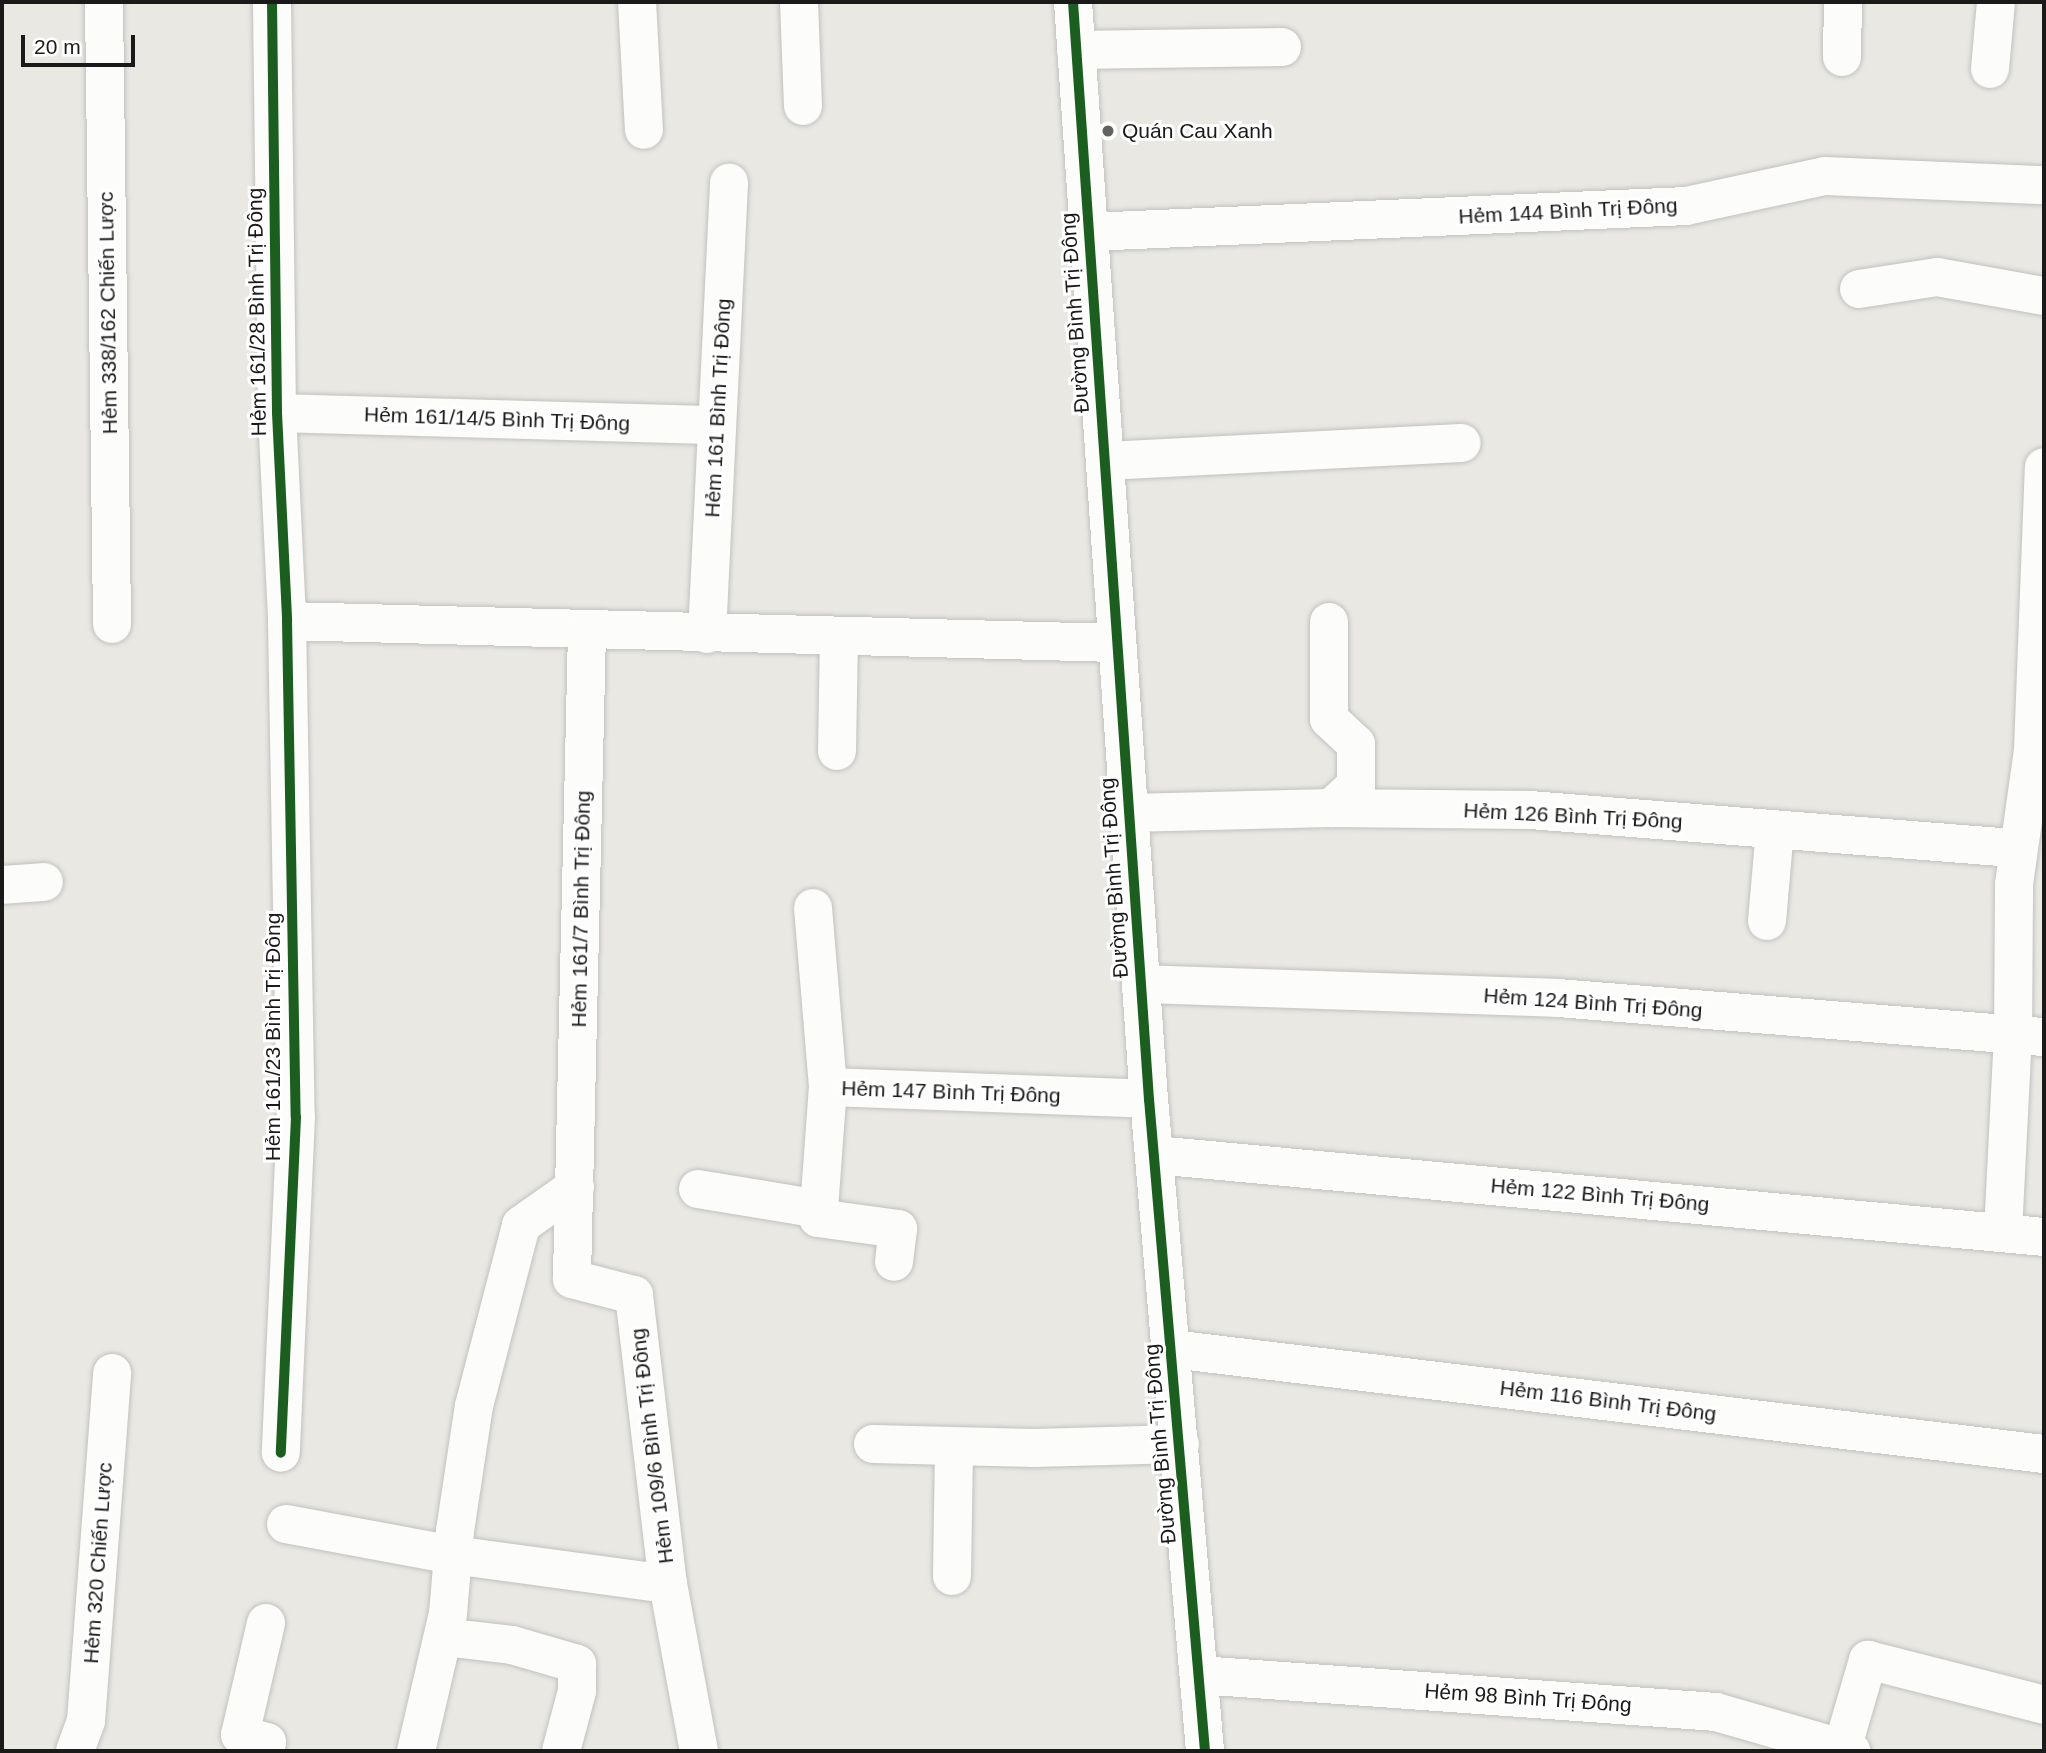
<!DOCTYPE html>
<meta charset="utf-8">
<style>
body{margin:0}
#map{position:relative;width:2046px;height:1753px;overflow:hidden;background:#e9e8e3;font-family:Arial,sans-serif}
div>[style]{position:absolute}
.roads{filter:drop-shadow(0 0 2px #c1c1bf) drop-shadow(0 0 2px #c1c1bf)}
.minor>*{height:38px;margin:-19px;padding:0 19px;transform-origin:19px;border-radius:19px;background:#fcfcfb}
.cycleway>*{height:10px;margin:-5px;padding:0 5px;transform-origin:5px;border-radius:5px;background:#1b5e20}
.dots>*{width:19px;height:19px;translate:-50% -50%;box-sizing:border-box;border:4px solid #fff;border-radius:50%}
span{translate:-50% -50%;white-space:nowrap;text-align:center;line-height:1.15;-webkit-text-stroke:6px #fff;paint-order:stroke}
.poi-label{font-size:21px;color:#1a1a1a}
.left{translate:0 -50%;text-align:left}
.street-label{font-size:21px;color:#1a1a1a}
.frame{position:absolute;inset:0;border:4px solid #1a1a1a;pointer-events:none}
.scale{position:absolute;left:21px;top:35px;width:114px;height:32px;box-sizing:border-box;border:4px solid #1a1a1a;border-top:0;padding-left:9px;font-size:21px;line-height:24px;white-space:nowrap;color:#1a1a1a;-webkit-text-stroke:5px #fff;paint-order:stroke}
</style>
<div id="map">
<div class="roads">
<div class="minor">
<i style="left:104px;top:2px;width:622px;rotate:89.26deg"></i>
<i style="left:272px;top:2px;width:411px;rotate:89.3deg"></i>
<i style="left:277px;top:413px;width:208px;rotate:87.2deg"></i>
<i style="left:287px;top:621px;width:496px;rotate:89deg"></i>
<i style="left:296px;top:1117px;width:336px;rotate:92.6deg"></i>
<i style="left:637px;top:2px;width:128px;rotate:86.9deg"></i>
<i style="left:799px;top:2px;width:104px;rotate:87.8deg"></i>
<i style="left:1073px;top:2px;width:1100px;rotate:86.04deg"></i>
<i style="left:1149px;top:1099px;width:654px;rotate:85.09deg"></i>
<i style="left:1076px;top:50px;width:206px;rotate:-0.8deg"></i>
<i style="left:1842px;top:57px;width:55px;rotate:-89deg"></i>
<i style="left:1990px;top:69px;width:67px;rotate:-84.9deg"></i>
<i style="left:1089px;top:232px;width:598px;rotate:-2.49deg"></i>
<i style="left:1686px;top:206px;width:142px;rotate:-12.2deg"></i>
<i style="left:1825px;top:176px;width:219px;rotate:2.4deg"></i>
<i style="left:1859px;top:289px;width:79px;rotate:-8.7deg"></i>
<i style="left:1937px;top:277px;width:109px;rotate:10.1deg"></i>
<i style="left:277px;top:413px;width:440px;rotate:1.6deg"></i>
<i style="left:1105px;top:461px;width:357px;rotate:-2.9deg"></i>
<i style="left:287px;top:621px;width:830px;rotate:1.52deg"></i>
<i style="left:1329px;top:622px;width:97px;rotate:90deg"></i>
<i style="left:1329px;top:719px;width:37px;rotate:43deg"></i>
<i style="left:1356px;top:744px;width:41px;rotate:90deg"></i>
<i style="left:1356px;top:785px;width:34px;rotate:137deg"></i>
<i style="left:587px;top:631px;width:648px;rotate:91.33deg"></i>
<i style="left:572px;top:1279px;width:64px;rotate:14.5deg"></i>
<i style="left:634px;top:1295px;width:291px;rotate:83.3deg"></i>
<i style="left:668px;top:1584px;width:170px;rotate:79.5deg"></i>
<i style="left:707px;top:634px;width:452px;rotate:-87.2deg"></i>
<i style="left:837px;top:751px;width:114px;rotate:-89deg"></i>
<i style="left:1129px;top:813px;width:202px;rotate:-1.4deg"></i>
<i style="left:1331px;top:808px;width:199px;rotate:0.6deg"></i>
<i style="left:1530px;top:810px;width:488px;rotate:4.5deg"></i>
<i style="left:2px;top:885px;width:42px;rotate:-4.1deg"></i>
<i style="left:813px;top:908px;width:180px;rotate:85.2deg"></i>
<i style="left:1767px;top:921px;width:91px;rotate:-85deg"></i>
<i style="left:1141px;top:984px;width:417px;rotate:1.9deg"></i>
<i style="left:1558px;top:998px;width:488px;rotate:4.6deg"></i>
<i style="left:1155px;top:1155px;width:893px;rotate:5.27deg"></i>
<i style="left:698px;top:1189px;width:123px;rotate:9.4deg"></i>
<i style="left:819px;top:1209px;width:122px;rotate:-85.8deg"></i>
<i style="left:828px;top:1087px;width:321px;rotate:2.1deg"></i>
<i style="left:819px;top:1209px;width:9px;rotate:96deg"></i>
<i style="left:818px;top:1218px;width:81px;rotate:7.8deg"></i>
<i style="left:898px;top:1229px;width:33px;rotate:97deg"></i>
<i style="left:2003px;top:1232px;width:197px;rotate:-87.1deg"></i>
<i style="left:2013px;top:1035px;width:151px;rotate:-89.6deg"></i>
<i style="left:2014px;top:884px;width:135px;rotate:-81.9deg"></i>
<i style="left:2033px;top:750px;width:283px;rotate:-87.8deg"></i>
<i style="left:1172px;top:1349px;width:878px;rotate:6.87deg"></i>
<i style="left:873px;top:1444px;width:161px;rotate:1.4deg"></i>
<i style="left:1034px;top:1448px;width:146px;rotate:-1.6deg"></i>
<i style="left:286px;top:1524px;width:170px;rotate:10.5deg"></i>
<i style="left:453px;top:1555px;width:217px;rotate:7.7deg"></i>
<i style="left:952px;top:1576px;width:128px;rotate:-89.1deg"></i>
<i style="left:444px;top:1637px;width:68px;rotate:6.7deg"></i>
<i style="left:512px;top:1645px;width:68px;rotate:16.3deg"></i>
<i style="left:577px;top:1664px;width:27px;rotate:90deg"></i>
<i style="left:577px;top:1691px;width:62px;rotate:104.9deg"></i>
<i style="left:1199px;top:1675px;width:518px;rotate:4.09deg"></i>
<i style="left:1716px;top:1712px;width:141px;rotate:16.1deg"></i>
<i style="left:1842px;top:1749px;width:93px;rotate:-73.7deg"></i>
<i style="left:1868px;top:1660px;width:182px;rotate:14.3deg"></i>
<i style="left:75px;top:1751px;width:32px;rotate:-70deg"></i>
<i style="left:86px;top:1721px;width:349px;rotate:-85.7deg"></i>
<i style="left:265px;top:1751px;width:9px;rotate:-77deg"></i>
<i style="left:267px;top:1742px;width:28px;rotate:-165deg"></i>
<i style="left:240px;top:1735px;width:115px;rotate:-76.9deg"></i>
<i style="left:416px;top:1751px;width:141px;rotate:-76.9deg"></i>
<i style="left:448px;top:1614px;width:83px;rotate:-85.2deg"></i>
<i style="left:455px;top:1531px;width:126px;rotate:-81.4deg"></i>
<i style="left:474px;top:1406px;width:187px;rotate:-75.4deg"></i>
<i style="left:521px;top:1225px;width:66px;rotate:-35.1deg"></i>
</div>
</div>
<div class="cycleway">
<i style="left:272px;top:2px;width:411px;rotate:89.3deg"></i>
<i style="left:277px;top:413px;width:208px;rotate:87.2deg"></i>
<i style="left:287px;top:621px;width:496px;rotate:89deg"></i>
<i style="left:296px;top:1117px;width:336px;rotate:92.6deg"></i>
<i style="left:1073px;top:2px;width:1100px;rotate:86.04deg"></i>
<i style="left:1149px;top:1099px;width:654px;rotate:85.09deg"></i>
</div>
<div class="dots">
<i style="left:1108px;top:131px;background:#626260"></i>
</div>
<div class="poi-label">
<span class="left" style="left:1122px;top:131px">Quán Cau Xanh</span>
</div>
<div class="street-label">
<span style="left:1568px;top:211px;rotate:-3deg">Hẻm 144 Bình Trị Đông</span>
<span style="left:257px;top:312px;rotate:-91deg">Hẻm 161/28 Bình Trị Đông</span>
<span style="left:108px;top:313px;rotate:-91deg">Hẻm 338/162 Chiến Lược</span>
<span style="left:1075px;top:313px;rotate:-94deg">Đường Bình Trị Đông</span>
<span style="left:718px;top:408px;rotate:-87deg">Hẻm 161 Bình Trị Đông</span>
<span style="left:497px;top:419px;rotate:2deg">Hẻm 161/14/5 Bình Trị Đông</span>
<span style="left:1573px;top:816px;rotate:3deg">Hẻm 126 Bình Trị Đông</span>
<span style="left:1114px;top:878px;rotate:-94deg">Đường Bình Trị Đông</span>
<span style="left:581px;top:909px;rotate:-89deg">Hẻm 161/7 Bình Trị Đông</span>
<span style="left:1593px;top:1003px;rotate:4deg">Hẻm 124 Bình Trị Đông</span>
<span style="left:273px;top:1037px;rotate:-90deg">Hẻm 161/23 Bình Trị Đông</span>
<span style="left:951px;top:1092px;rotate:2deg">Hẻm 147 Bình Trị Đông</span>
<span style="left:1600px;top:1195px;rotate:5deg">Hẻm 122 Bình Trị Đông</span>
<span style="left:1608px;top:1401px;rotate:7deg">Hẻm 116 Bình Trị Đông</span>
<span style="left:1160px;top:1444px;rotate:-95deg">Đường Bình Trị Đông</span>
<span style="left:652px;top:1446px;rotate:-97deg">Hẻm 109/6 Bình Trị Đông</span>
<span style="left:98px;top:1563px;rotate:-86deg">Hẻm 320 Chiến Lược</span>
<span style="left:1528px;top:1698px;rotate:4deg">Hẻm 98 Bình Trị Đông</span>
</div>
<div class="frame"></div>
<div class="scale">20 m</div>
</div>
